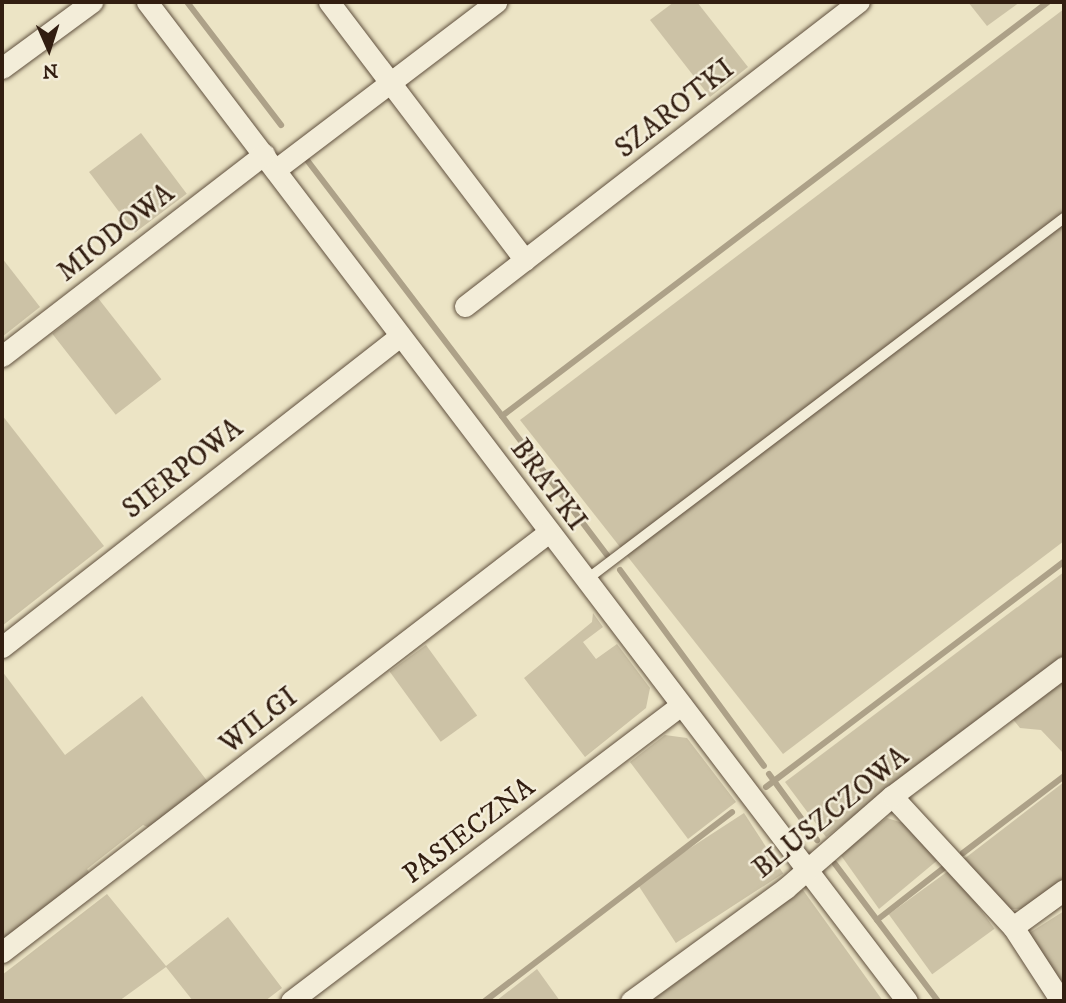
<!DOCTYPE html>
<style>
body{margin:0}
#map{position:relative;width:1066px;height:1003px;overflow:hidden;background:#ece4c5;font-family:"IM FELL DW Pica",serif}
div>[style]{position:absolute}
.green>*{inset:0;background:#ccc2a6;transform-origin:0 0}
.stream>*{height:6px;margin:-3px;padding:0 3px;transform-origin:3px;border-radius:3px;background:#ada188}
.roads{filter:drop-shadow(0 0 2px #60503e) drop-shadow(0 0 2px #60503e)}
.service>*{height:10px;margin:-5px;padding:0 5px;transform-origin:5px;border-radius:5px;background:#f3edd9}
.minor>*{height:21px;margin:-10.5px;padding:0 10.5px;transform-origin:10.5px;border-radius:10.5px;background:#f3edd9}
span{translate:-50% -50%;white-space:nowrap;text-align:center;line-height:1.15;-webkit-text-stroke:5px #f3edd9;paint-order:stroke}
.street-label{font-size:28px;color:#321e11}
.frame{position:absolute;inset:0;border:4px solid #321e11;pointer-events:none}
.north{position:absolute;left:14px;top:14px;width:70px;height:70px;-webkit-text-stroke:5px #f3edd9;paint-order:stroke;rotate:177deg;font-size:19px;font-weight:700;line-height:28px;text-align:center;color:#321e11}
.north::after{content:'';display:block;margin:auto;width:24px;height:32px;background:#321e11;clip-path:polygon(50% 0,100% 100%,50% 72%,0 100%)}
</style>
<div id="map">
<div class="green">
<i style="clip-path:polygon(674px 2px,697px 2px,748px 67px,710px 97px,650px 20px)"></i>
<i style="clip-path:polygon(968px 2px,1020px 2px,987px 26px)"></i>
<i style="clip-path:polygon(1064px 9px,1064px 541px,783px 754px,520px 420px)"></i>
<i style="left:141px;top:133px;width:76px;height:65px;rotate:53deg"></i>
<i style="clip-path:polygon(2px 258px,40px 307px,2px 337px)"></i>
<i style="left:98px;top:298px;width:103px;height:58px;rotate:52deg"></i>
<i style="clip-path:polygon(2px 415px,104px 546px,2px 626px)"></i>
<i style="clip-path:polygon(1064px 572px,1064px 658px,826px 837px,785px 782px)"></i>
<i style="clip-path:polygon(593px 613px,603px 627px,583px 642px,596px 659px,617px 644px,650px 688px,646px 708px,585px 757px,524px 678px,592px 622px)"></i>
<i style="left:426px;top:645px;width:87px;height:45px;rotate:54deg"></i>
<i style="clip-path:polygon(2px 671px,65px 755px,142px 696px,208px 782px,150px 828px,143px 825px,87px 869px,91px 875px,2px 940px)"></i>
<i style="clip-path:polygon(1064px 679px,1064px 754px,1041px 730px,1020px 728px,1011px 717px)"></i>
<i style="clip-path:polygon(665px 735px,687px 738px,736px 802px,688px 839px,630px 762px)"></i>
<i style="clip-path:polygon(1064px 782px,1064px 882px,1028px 909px,1008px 909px,964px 859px)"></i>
<i style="left:744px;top:813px;width:72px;height:128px;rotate:57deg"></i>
<i style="clip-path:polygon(887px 818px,906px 824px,939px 859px,879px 909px,840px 854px)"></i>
<i style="left:951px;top:869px;width:74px;height:77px;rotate:54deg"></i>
<i style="clip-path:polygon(803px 890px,883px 1001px,651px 1001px,802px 890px)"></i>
<i style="clip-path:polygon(107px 894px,166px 966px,228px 917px,282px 988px,265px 1001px,193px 1001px,166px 967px,119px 1001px,2px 1001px,2px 975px)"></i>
<i style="clip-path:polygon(1064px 911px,1064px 989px,1023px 937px)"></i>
<i style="clip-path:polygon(537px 969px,560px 1001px,496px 1001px)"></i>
</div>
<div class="stream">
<i style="left:187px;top:2px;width:155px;rotate:52.6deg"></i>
<i style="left:307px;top:160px;width:322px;rotate:52.7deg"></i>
<i style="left:607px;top:555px;width:174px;rotate:-127.1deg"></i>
<i style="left:502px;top:416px;width:685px;rotate:-37.17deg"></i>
<i style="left:620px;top:570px;width:243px;rotate:53.7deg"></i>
<i style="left:769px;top:774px;width:82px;rotate:54deg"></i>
<i style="left:766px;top:787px;width:373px;rotate:-37.1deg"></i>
<i style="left:963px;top:853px;width:127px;rotate:-37.3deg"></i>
<i style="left:835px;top:864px;width:171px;rotate:53.1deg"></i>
<i style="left:877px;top:920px;width:88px;rotate:-38deg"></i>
<i style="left:485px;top:1001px;width:311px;rotate:-37.4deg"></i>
</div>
<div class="roads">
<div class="service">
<i style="left:586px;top:580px;width:600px;rotate:-37.14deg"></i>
</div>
<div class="minor">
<i style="left:147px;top:2px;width:1255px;rotate:52.74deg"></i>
<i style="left:329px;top:2px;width:324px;rotate:52.8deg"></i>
<i style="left:2px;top:68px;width:112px;rotate:-36.3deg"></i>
<i style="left:275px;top:170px;width:278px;rotate:-37.2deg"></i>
<i style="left:465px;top:306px;width:498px;rotate:-37.7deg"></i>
<i style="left:2px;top:356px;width:331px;rotate:-37.6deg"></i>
<i style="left:2px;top:647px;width:505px;rotate:-38deg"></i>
<i style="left:892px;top:796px;width:178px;rotate:47.3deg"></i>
<i style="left:1013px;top:927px;width:88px;rotate:57deg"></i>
<i style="left:1013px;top:927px;width:63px;rotate:-36deg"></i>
<i style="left:2px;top:952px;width:690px;rotate:-37.52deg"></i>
<i style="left:291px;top:1001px;width:490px;rotate:-37.2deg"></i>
<i style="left:631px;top:1001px;width:192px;rotate:-36.1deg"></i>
<i style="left:786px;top:888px;width:140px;rotate:-41deg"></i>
<i style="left:892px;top:796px;width:215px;rotate:-36.9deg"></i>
</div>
</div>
<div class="street-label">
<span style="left:675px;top:109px;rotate:-38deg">SZAROTKI</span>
<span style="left:116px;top:233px;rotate:-38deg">MIODOWA</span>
<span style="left:183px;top:469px;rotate:-38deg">SIERPOWA</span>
<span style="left:548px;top:485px;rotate:53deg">BRATKI</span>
<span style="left:259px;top:721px;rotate:-38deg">WILGI</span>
<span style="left:831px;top:813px;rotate:-39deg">BLUSZCZOWA</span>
<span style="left:469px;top:831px;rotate:-37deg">PASIECZNA</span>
</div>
<div class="frame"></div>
<div class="north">N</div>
</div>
